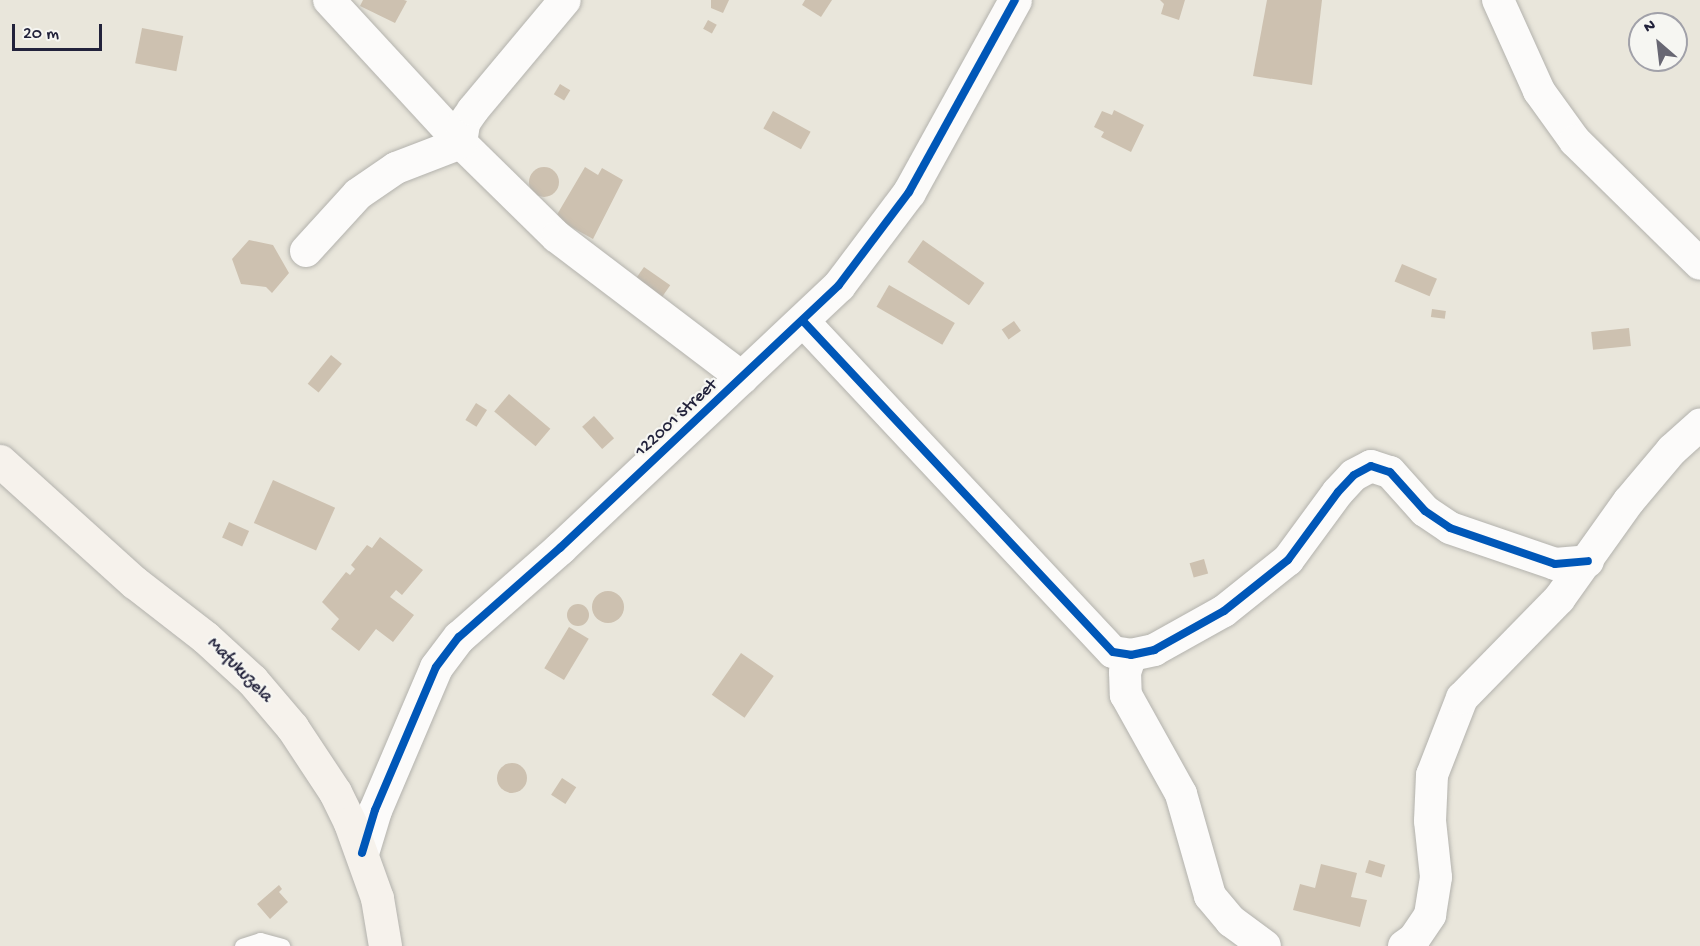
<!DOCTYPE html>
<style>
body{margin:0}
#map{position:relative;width:1700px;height:946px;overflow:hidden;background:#e9e6db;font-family:"Gochi Hand",sans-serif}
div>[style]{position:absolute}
.building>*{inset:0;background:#cdc1b0;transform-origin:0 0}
.round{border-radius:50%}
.roads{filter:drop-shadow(0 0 2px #b3b2ad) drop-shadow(0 0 2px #b3b2ad)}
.service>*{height:15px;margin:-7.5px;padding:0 7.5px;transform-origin:7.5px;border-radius:7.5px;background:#fcfbfa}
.minor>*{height:32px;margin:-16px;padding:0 16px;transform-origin:16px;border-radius:16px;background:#fcfbfa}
.tertiary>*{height:33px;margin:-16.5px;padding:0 16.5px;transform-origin:16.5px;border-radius:16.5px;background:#fcfbfa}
.secondary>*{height:33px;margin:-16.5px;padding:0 16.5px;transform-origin:16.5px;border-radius:16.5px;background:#f6f2ec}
.cycleway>*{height:8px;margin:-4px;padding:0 4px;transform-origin:4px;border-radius:4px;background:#0057b8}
span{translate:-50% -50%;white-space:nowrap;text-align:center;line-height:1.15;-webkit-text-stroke:4.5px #f6f6f2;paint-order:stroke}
.street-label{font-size:18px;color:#22223b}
.north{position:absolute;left:1628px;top:12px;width:60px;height:60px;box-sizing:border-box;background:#f6f6f2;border:2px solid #a1a1a9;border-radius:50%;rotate:332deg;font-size:16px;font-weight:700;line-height:24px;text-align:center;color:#22223b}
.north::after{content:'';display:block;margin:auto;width:21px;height:27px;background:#686773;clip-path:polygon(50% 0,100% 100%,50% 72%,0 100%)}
.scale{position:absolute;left:12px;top:24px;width:90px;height:27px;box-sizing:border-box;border:3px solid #22223b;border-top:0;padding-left:8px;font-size:18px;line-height:21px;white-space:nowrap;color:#22223b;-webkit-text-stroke:4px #f6f6f2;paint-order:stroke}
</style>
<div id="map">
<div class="building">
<i style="clip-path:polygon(363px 0,404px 0,407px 1px,395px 23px,360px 6px)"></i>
<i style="clip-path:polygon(711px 0,729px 0,723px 13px,711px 8px)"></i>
<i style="clip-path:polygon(805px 0,832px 0,821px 17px,802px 5px)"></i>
<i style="clip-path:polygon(1160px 0,1185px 0,1179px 20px,1161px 14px,1164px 4px)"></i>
<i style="clip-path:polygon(1267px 0,1322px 0,1312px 85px,1253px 76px)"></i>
<i style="left:708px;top:20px;width:10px;height:10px;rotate:29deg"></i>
<i style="left:142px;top:28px;width:42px;height:36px;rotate:11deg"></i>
<i style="left:560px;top:84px;width:12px;height:12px;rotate:31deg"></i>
<i style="clip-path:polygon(1114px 110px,1144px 125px,1131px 152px,1101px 137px,1104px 132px,1094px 127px,1102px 111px,1112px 115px)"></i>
<i style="left:773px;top:111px;width:43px;height:20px;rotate:29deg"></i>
<i style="clip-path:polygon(585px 167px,598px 175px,602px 168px,623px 180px,593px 239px,555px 218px)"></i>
<i class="round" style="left:529px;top:167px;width:30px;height:30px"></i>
<i style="clip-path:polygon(249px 240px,273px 245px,289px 273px,272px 293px,266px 287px,241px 284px,232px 259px)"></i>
<i style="left:923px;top:240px;width:75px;height:27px;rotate:35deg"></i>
<i style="left:1402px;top:264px;width:38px;height:19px;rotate:23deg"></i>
<i style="left:644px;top:267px;width:32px;height:16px;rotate:35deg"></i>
<i style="left:889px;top:285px;width:76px;height:25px;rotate:30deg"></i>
<i style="left:1432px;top:309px;width:14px;height:8px;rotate:8deg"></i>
<i style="left:1014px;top:321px;width:12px;height:15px;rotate:55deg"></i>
<i style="left:1629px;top:328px;width:18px;height:38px;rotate:84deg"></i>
<i style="left:331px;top:355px;width:14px;height:37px;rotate:39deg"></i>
<i style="left:509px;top:394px;width:54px;height:23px;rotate:40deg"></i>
<i style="left:476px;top:403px;width:13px;height:20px;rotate:32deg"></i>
<i style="left:594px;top:416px;width:30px;height:16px;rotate:48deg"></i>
<i style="left:273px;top:480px;width:68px;height:47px;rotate:24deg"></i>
<i style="left:229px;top:522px;width:22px;height:17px;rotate:24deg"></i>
<i style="clip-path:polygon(380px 537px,423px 570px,402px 595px,396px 590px,390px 597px,414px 615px,393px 642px,376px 629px,359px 651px,331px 629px,339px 619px,322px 602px,346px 572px,350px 575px,355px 569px,351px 565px,367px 545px,372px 548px)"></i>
<i style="left:1204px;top:559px;width:15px;height:15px;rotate:74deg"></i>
<i class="round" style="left:592px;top:591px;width:32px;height:32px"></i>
<i class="round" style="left:567px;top:604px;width:22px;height:22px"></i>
<i style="left:569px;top:627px;width:23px;height:48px;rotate:31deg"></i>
<i style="left:741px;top:653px;width:40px;height:51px;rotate:35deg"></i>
<i class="round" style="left:497px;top:763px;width:30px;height:30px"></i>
<i style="left:562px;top:778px;width:17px;height:20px;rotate:33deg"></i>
<i style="left:1369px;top:860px;width:17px;height:13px;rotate:17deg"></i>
<i style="clip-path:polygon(1321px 864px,1357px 873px,1351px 897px,1367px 900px,1360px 927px,1293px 910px,1300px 884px,1315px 888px)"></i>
<i style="clip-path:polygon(279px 885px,282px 889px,279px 892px,288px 902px,270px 919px,257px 904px)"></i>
</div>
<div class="roads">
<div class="service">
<i style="left:242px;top:946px;width:19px;rotate:-18deg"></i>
<i style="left:260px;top:940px;width:23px;rotate:15deg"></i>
</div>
<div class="minor">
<i style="left:329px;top:0;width:195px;rotate:47.3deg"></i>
<i style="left:461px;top:143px;width:134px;rotate:44.4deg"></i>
<i style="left:557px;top:237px;width:233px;rotate:37.2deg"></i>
<i style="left:1498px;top:0;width:100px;rotate:65.7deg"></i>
<i style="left:1539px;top:91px;width:62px;rotate:54.2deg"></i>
<i style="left:1575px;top:141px;width:175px;rotate:44.5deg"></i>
<i style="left:306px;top:251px;width:77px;rotate:-47.6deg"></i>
<i style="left:358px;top:194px;width:46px;rotate:-34.4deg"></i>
<i style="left:396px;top:168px;width:70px;rotate:-21deg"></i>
<i style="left:461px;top:143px;width:20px;rotate:-81deg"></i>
<i style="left:464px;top:123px;width:16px;rotate:-55deg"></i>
<i style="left:473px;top:110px;width:143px;rotate:-50.1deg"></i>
<i style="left:803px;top:321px;width:453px;rotate:46.9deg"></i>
<i style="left:1113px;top:652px;width:18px;rotate:9deg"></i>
<i style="left:1131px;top:655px;width:24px;rotate:-12deg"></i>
<i style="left:1154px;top:650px;width:80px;rotate:-29.1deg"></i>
<i style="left:1224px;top:611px;width:82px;rotate:-38.6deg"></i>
<i style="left:1288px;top:560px;width:84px;rotate:-53.7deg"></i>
<i style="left:1338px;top:492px;width:23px;rotate:-47deg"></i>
<i style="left:1354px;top:475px;width:19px;rotate:-28deg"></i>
<i style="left:1371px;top:466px;width:20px;rotate:18deg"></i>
<i style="left:1390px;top:472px;width:52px;rotate:48.1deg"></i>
<i style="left:1425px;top:511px;width:30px;rotate:34deg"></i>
<i style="left:1450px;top:528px;width:111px;rotate:18.9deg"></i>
<i style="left:1555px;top:564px;width:33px;rotate:-5deg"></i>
<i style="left:1131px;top:655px;width:18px;rotate:109deg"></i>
<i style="left:1125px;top:672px;width:23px;rotate:88deg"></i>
<i style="left:1126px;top:695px;width:113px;rotate:60.9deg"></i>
<i style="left:1181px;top:794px;width:106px;rotate:74.1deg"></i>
<i style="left:1210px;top:896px;width:33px;rotate:50deg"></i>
<i style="left:1231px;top:921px;width:42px;rotate:36.3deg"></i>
<i style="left:1404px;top:946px;width:12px;rotate:-35deg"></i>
<i style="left:1414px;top:939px;width:29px;rotate:-56deg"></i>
<i style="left:1430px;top:915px;width:38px;rotate:-81deg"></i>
<i style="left:1436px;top:877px;width:56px;rotate:-96.1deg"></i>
<i style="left:1430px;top:821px;width:46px;rotate:-87.5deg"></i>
<i style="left:1432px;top:775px;width:83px;rotate:-68.7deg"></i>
<i style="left:1462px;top:698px;width:139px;rotate:-45.6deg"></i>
<i style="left:1559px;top:599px;width:120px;rotate:-54.5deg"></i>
<i style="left:1629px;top:501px;width:67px;rotate:-49.9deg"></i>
<i style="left:1672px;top:450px;width:38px;rotate:-42deg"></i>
</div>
<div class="tertiary">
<i style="left:362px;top:853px;width:45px;rotate:-73.2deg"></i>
<i style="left:375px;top:810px;width:155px;rotate:-66.9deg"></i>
<i style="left:436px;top:667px;width:38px;rotate:-53deg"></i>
<i style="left:459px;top:637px;width:135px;rotate:-41.4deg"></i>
<i style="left:560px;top:548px;width:383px;rotate:-43.3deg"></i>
<i style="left:839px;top:285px;width:116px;rotate:-53deg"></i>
<i style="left:909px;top:192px;width:219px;rotate:-61.1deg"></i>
</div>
<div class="secondary">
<i style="left:0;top:461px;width:181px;rotate:42.1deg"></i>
<i style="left:134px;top:582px;width:90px;rotate:37.8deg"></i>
<i style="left:205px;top:637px;width:64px;rotate:42.5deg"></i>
<i style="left:252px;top:680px;width:62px;rotate:49.6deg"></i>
<i style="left:292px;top:727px;width:78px;rotate:56.5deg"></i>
<i style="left:335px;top:792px;width:34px;rotate:64deg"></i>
<i style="left:350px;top:823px;width:80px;rotate:70.2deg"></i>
<i style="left:377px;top:898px;width:49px;rotate:80.5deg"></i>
</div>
</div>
<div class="cycleway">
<i style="left:803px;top:321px;width:453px;rotate:46.9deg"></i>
<i style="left:1113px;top:652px;width:18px;rotate:9deg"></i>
<i style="left:1131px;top:655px;width:24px;rotate:-12deg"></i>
<i style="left:1154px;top:650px;width:80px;rotate:-29.1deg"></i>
<i style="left:1224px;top:611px;width:82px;rotate:-38.6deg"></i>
<i style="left:1288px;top:560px;width:84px;rotate:-53.7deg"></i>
<i style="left:1338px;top:492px;width:23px;rotate:-47deg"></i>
<i style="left:1354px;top:475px;width:19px;rotate:-28deg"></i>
<i style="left:1371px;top:466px;width:20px;rotate:18deg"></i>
<i style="left:1390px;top:472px;width:52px;rotate:48.1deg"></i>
<i style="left:1425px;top:511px;width:30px;rotate:34deg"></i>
<i style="left:1450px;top:528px;width:111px;rotate:18.9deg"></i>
<i style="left:1555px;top:564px;width:33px;rotate:-5deg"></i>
<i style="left:362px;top:853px;width:45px;rotate:-73.2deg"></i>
<i style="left:375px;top:810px;width:155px;rotate:-66.9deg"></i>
<i style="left:436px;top:667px;width:38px;rotate:-53deg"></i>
<i style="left:459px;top:637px;width:135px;rotate:-41.4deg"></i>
<i style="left:560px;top:548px;width:383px;rotate:-43.3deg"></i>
<i style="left:839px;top:285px;width:116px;rotate:-53deg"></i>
<i style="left:909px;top:192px;width:219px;rotate:-61.1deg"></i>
</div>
<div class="street-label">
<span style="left:677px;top:419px;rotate:-43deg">122001 Street</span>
<span style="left:239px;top:671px;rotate:45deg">Mafukuzela</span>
</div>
<div class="north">N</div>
<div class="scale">20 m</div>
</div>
